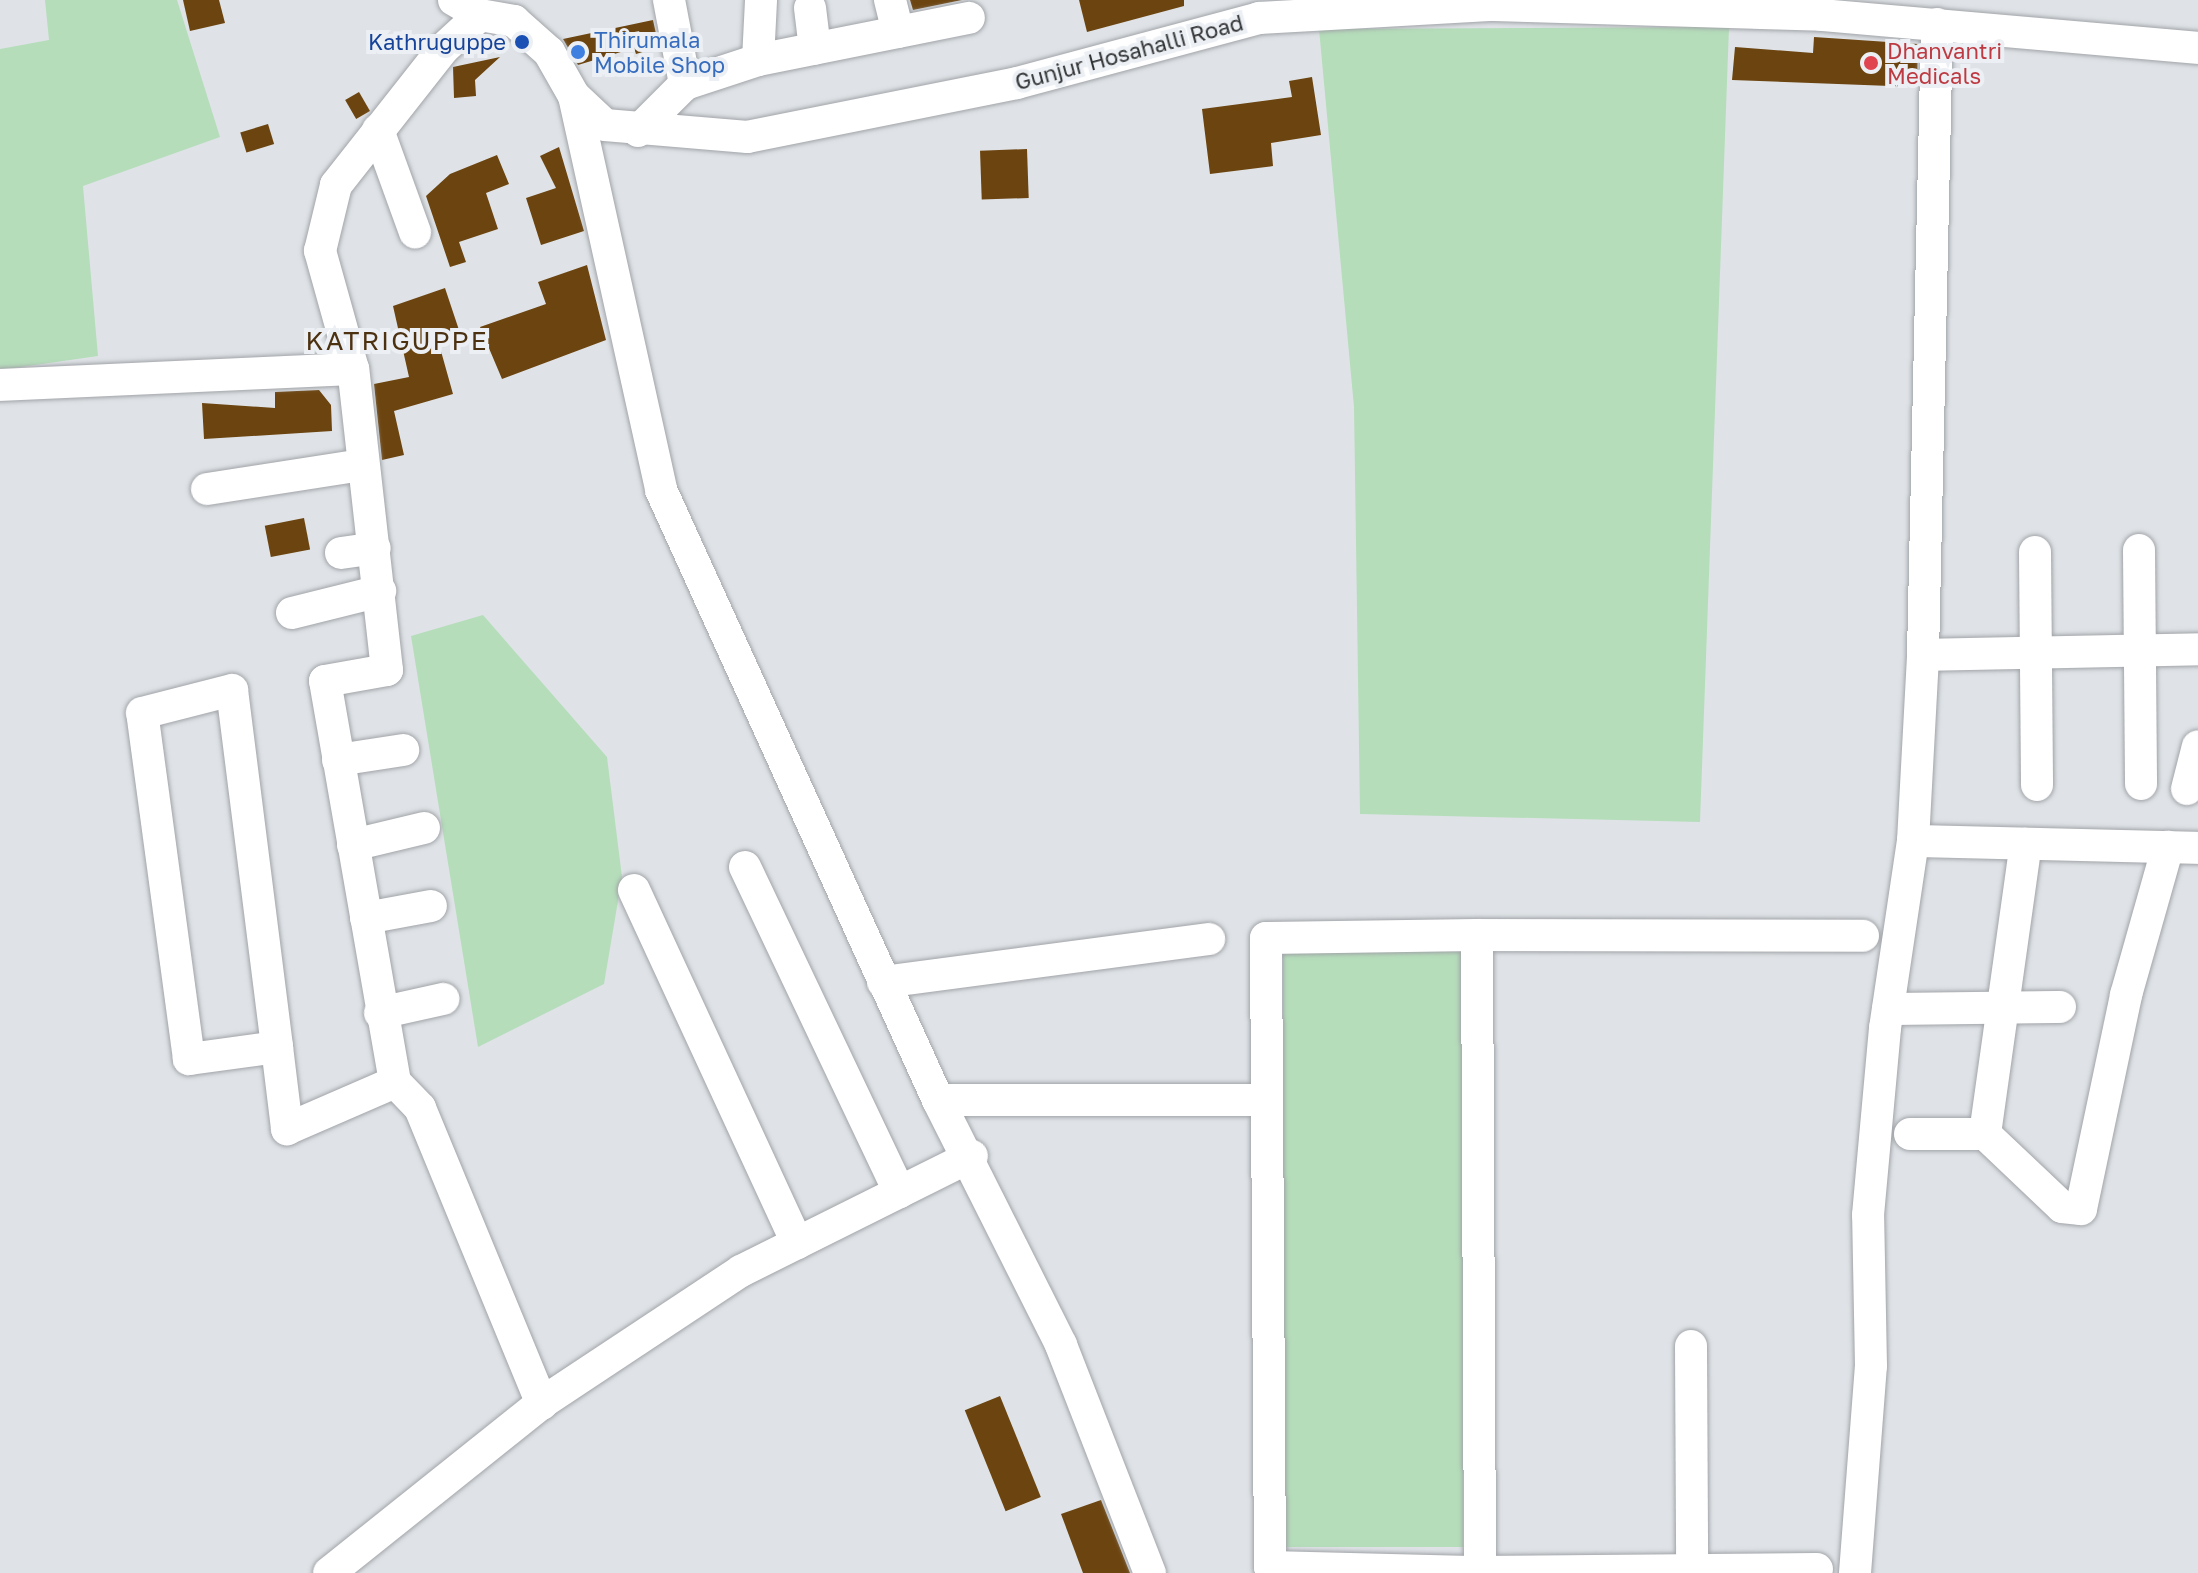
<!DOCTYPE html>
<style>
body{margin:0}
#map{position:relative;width:2198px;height:1573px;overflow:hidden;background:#dfe3e7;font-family:"Golos Text",sans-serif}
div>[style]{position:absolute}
.green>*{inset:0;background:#b5ddba;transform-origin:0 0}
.building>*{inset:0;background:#6c440f;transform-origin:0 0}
.roads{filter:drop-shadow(0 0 2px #a1a4a8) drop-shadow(0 0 2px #a1a4a8)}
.minor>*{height:32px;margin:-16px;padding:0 16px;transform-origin:16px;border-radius:16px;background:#fff}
.dots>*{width:22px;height:22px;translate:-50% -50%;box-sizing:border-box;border:4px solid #ecf0f4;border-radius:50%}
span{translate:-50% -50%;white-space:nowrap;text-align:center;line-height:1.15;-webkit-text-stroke:8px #ecf0f4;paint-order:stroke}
.shop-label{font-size:22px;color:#366cbe}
.left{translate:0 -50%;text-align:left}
.transit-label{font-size:22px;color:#164399}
.right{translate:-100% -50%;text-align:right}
.health-label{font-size:22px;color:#be3a42}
.street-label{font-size:22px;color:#323335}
.quarter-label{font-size:26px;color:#4d3212;letter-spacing:2px}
</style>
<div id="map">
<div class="green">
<i style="clip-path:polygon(45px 0,177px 0,220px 137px,83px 186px,98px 356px,0 370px,0 49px,49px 40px)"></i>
<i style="clip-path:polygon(1729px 27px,1700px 822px,1360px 814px,1354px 407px,1319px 29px)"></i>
<i style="clip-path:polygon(483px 615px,607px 757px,622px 877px,604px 984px,478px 1047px,411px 636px)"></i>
<i style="left:1463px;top:950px;width:597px;height:180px;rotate:90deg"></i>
</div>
<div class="building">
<i style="clip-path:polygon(183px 0,219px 0,225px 23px,190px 31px)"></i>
<i style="clip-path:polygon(910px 0,962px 0,913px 10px)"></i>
<i style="clip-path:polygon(1079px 0,1184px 0,1184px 6px,1087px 32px)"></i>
<i style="clip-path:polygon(653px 20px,659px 47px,636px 54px,634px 48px,578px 65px,563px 39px)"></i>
<i style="clip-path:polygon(1814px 37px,1918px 44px,1917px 87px,1732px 80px,1735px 47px,1813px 53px)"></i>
<i style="clip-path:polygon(500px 57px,475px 80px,476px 96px,454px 98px,453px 67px)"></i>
<i style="clip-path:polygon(1312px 77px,1321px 135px,1271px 143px,1273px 166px,1210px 174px,1202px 109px,1292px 97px,1289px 81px)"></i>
<i style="left:359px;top:92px;width:22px;height:16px;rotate:60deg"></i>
<i style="left:268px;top:124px;width:21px;height:29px;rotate:73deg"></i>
<i style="clip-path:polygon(559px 147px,584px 231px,541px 245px,526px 198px,556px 188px,540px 156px)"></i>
<i style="left:1027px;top:149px;width:49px;height:47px;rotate:88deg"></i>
<i style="clip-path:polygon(497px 155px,509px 184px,486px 193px,498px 229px,459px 242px,466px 262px,450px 267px,426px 196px,450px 174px)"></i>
<i style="clip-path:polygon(587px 265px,606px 340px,502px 379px,480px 327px,546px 304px,538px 282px)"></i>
<i style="clip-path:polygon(445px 288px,461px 336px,439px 344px,453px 394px,394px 411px,404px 455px,382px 460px,374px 384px,409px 377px,393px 306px)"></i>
<i style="clip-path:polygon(319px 390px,331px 405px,332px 431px,204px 439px,202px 403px,275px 408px,275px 392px)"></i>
<i style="left:304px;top:518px;width:32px;height:40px;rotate:79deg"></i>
<i style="left:1000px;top:1396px;width:109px;height:38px;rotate:68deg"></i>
<i style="clip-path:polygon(1101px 1500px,1130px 1573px,1083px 1573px,1061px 1514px)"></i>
</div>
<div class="roads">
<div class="minor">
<i style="left:454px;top:0;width:30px;rotate:30deg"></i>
<i style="left:480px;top:15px;width:35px;rotate:10deg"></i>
<i style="left:514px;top:21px;width:47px;rotate:41.5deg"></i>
<i style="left:549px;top:52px;width:51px;rotate:60.4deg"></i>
<i style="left:574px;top:96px;width:42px;rotate:43.1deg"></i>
<i style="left:605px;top:125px;width:143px;rotate:4.8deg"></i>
<i style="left:747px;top:137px;width:275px;rotate:-11.3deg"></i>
<i style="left:1017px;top:83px;width:251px;rotate:-15deg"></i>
<i style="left:1259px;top:18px;width:235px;rotate:-3.2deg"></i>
<i style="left:1494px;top:5px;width:328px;rotate:1.7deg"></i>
<i style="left:1822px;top:15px;width:377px;rotate:5deg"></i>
<i style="left:669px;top:0;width:86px;rotate:79.2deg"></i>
<i style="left:890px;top:0;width:33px;rotate:76deg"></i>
<i style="left:810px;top:8px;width:41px;rotate:83deg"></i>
<i style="left:758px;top:60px;width:215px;rotate:-11.3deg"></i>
<i style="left:574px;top:96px;width:403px;rotate:77.5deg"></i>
<i style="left:661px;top:490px;width:670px;rotate:65.58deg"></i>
<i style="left:938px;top:1100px;width:274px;rotate:63.3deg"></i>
<i style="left:1061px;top:1345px;width:245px;rotate:68.7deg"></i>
<i style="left:378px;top:130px;width:109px;rotate:70.1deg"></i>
<i style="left:638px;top:131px;width:66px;rotate:-45deg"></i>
<i style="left:685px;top:84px;width:77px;rotate:-18.2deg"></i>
<i style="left:758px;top:60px;width:60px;rotate:-87.1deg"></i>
<i style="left:0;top:385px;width:353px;rotate:-2.6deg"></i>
<i style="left:207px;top:489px;width:157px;rotate:-8.8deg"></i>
<i style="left:2139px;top:550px;width:234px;rotate:89.5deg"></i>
<i style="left:2035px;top:552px;width:233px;rotate:89.5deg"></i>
<i style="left:341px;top:553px;width:34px;rotate:-8deg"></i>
<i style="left:292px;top:613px;width:91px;rotate:-14deg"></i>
<i style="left:1923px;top:655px;width:275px;rotate:-1.2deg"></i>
<i style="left:338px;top:760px;width:66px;rotate:-8.7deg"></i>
<i style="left:2187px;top:789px;width:44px;rotate:-75.7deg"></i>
<i style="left:1913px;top:841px;width:285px;rotate:1.4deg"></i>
<i style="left:353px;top:845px;width:73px;rotate:-13.5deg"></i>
<i style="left:745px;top:867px;width:360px;rotate:64.6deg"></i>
<i style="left:634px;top:890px;width:389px;rotate:65.2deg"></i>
<i style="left:366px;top:918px;width:66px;rotate:-10.5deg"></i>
<i style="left:1477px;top:935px;width:386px;rotate:0.1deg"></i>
<i style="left:883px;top:982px;width:329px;rotate:-7.5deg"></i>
<i style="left:1888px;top:1009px;width:172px;rotate:-0.7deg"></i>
<i style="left:380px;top:1013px;width:65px;rotate:-12.5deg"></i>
<i style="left:277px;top:1047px;width:89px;rotate:172.2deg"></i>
<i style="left:189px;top:1059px;width:349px;rotate:-97.7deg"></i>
<i style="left:142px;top:713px;width:93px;rotate:-14.3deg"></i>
<i style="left:232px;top:690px;width:360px;rotate:82.8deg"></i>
<i style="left:277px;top:1047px;width:83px;rotate:83deg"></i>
<i style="left:287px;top:1129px;width:118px;rotate:-23.5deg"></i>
<i style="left:395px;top:1082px;width:407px;rotate:-99.9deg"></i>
<i style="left:325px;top:681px;width:63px;rotate:-10.1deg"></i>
<i style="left:387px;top:670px;width:303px;rotate:-96.4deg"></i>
<i style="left:353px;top:369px;width:123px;rotate:-105.6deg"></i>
<i style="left:320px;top:251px;width:68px;rotate:-76.4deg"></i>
<i style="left:336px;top:185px;width:173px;rotate:-51.8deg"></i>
<i style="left:443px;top:49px;width:50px;rotate:-42.6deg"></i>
<i style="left:395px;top:1082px;width:36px;rotate:46deg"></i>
<i style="left:420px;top:1108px;width:320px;rotate:67.6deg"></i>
<i style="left:938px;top:1100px;width:326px"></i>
<i style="left:1910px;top:1134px;width:75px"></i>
<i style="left:1985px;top:1134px;width:106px;rotate:43.5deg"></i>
<i style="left:2062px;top:1207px;width:19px;rotate:6deg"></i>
<i style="left:2081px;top:1209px;width:219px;rotate:-78.1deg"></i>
<i style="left:2126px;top:995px;width:154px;rotate:-74.2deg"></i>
<i style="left:1985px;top:1134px;width:293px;rotate:-82deg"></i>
<i style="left:1691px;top:1346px;width:224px;rotate:89.7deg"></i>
<i style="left:1480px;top:1572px;width:637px;rotate:-90.27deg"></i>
<i style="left:1477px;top:935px;width:211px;rotate:179.2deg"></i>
<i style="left:1266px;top:938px;width:629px;rotate:89.64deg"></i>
<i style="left:1270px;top:1567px;width:210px;rotate:1.4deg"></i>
<i style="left:1480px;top:1572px;width:337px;rotate:-0.5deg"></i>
<i style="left:329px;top:1573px;width:278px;rotate:-38.6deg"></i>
<i style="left:546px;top:1400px;width:234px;rotate:-33.5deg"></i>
<i style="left:741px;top:1271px;width:258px;rotate:-26.5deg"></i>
<i style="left:1855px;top:1573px;width:208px;rotate:-85.6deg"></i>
<i style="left:1871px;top:1366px;width:151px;rotate:-91.1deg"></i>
<i style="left:1868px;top:1215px;width:188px;rotate:-84.8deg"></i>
<i style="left:1885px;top:1028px;width:189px;rotate:-81.5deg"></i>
<i style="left:1913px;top:841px;width:186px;rotate:-86.9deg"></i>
<i style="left:1923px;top:655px;width:631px;rotate:-88.73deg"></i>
</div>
</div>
<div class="dots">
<i style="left:522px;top:42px;background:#1a4fb4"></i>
<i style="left:578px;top:52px;background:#3f7fe0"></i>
<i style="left:1871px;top:63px;background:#e0444e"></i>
</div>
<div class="shop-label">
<span class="left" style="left:594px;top:52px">Thirumala<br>Mobile Shop</span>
</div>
<div class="transit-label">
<span class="right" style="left:506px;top:42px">Kathruguppe</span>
</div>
<div class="health-label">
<span class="left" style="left:1887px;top:63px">Dhanvantri<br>Medicals</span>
</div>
<div class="street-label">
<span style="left:1129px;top:52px;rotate:-15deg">Gunjur Hosahalli Road</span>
</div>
<div class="quarter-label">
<span style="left:397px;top:341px">KATRIGUPPE</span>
</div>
</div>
